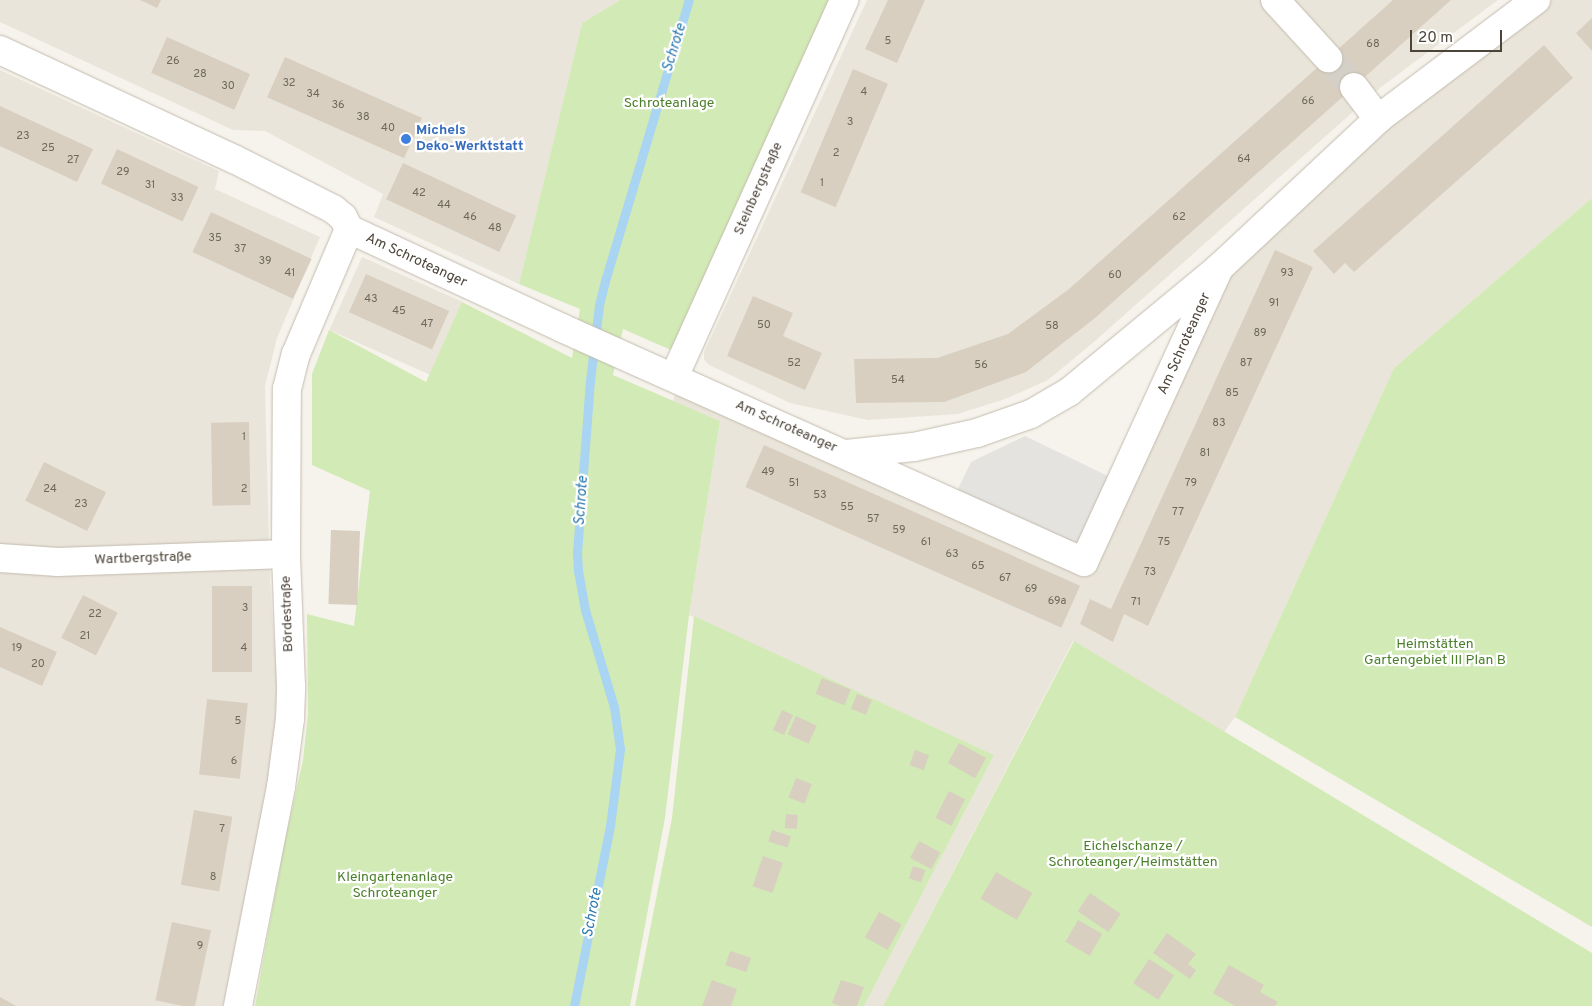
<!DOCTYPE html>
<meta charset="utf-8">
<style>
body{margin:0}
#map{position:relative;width:1592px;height:1006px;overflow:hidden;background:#f6f3ec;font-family:Overpass,sans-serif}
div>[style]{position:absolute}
.residential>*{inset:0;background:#eae5da;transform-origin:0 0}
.green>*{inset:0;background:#d2eab5}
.parking>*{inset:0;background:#e5e3e0}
.stream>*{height:9px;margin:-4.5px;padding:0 4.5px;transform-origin:4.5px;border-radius:4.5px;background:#a9d4f2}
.building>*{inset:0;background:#d8cfc1;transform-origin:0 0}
.minor-tunnel>*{height:28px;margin-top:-14px;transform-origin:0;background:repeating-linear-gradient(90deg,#d4d0c8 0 28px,transparent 0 42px)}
.roads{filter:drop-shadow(0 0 1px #c2bbae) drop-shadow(0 0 1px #c2bbae)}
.minor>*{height:28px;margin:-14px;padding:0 14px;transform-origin:14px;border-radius:14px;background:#fff}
.dots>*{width:14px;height:14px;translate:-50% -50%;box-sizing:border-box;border:2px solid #fff;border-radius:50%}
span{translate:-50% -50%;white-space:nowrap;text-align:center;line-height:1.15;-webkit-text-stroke:4.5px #fff;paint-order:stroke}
.number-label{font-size:11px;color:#6e675b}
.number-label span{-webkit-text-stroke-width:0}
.park-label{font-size:14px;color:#4a7f2a}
.shop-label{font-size:14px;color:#366cbe;font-weight:700}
.left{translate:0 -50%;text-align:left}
.street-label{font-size:14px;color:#4b4439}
.water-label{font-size:15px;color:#2e7ab2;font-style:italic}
.scale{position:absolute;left:1410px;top:30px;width:92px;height:22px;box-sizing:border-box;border:2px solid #4b4439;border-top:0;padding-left:6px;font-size:15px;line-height:18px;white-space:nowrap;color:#4b4439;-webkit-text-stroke:4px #fff;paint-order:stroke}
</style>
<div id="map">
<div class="residential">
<i style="clip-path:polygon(0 0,620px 0,582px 23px,519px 284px,374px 217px,383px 194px,265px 131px,233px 130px,0 22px)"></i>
<i style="clip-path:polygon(867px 0,1498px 0,1381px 87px,1095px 341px,1048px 380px,1005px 399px,958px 414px,868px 420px,790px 403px,709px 365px,704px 359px,704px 352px)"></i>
<i style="clip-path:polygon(1551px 0,1592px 0,1592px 198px,1394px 368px,1235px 717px,1224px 732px,1073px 641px,883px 1006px,864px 1006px,994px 755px,689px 615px,720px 421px,673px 401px,675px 394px,1054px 563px,1084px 574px,1227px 277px,1323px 179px,1432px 91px,1532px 17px)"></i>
<i style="clip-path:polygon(0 70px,219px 171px,215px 189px,320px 237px,277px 338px,265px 386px,270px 582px,279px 709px,276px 743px,223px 1006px,0 1006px)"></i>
<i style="left:362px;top:257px;width:110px;height:80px;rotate:24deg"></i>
</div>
<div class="green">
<i style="clip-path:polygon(620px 0,832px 0,671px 350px,623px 329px,613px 375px,720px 421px,689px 615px,665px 818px,630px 1006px,255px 1006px,283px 850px,303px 760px,308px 714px,307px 614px,354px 626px,370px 491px,312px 465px,312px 374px,329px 330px,426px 382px,462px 302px,572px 358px,580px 309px,519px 284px,582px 23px)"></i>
<i style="clip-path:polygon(1592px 198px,1592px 927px,1235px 717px,1394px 368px)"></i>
<i style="clip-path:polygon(694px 616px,994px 755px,864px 1006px,635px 1006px,672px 818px)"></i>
<i style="clip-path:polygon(1074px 641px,1592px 953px,1592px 1006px,883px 1006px)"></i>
</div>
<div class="parking">
<i style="clip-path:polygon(1025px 436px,1110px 477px,1077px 547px,956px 493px,971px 462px)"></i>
</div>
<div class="stream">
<i style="left:574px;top:1006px;width:184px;rotate:-78.7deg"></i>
<i style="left:610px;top:826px;width:78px;rotate:-82.6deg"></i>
<i style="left:620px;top:749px;width:42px;rotate:-98.1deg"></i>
<i style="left:614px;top:707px;width:101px;rotate:-106.6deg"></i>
<i style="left:585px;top:610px;width:40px;rotate:-100deg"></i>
<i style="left:578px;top:571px;width:18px;rotate:-93deg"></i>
<i style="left:577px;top:553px;width:172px;rotate:-85.7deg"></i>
<i style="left:590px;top:381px;width:77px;rotate:-83.2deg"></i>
<i style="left:599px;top:305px;width:25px;rotate:-76deg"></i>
<i style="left:605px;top:281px;width:293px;rotate:-73.4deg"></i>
</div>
<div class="building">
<i style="clip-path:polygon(140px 0,161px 0,157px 8px)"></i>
<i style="clip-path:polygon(888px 0,925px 0,897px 63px,865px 49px)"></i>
<i style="clip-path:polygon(1393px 0,1451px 0,1095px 318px,1026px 372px,944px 402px,856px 403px,854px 359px,937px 358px,1008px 334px,1069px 289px)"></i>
<i style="clip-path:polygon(1592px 18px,1592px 51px,1576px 33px)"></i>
<i style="left:167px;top:37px;width:91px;height:39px;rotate:24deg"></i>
<i style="clip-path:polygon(1544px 45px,1573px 78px,1354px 272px,1345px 263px,1334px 274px,1313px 251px)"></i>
<i style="left:285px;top:57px;width:150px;height:44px;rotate:24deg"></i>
<i style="left:853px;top:69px;width:38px;height:134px;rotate:23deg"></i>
<i style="clip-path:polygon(0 106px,93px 149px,77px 182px,0 146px)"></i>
<i style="left:117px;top:149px;width:90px;height:38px;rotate:25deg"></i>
<i style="left:403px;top:163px;width:125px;height:40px;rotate:25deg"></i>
<i style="left:211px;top:212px;width:111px;height:44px;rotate:25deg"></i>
<i style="clip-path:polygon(1275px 250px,1313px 267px,1148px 626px,1124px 614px,1113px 642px,1080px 624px,1090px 599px,1111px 609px)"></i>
<i style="left:366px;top:274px;width:91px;height:42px;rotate:24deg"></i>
<i style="clip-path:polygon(753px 296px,793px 313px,783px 336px,822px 353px,805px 390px,727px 356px)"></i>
<i style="left:249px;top:422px;width:83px;height:38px;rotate:89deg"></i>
<i style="left:764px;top:445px;width:346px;height:46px;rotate:24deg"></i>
<i style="left:44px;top:462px;width:69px;height:43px;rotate:26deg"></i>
<i style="left:331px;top:530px;width:29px;height:74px;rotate:2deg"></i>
<i style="left:212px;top:586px;width:40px;height:86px"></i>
<i style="left:83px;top:595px;width:39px;height:48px;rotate:27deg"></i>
<i style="clip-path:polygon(0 627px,57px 652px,42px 686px,0 667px)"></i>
<i style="left:822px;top:678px;width:31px;height:17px;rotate:22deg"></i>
<i style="left:857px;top:694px;width:16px;height:16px;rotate:22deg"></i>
<i style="left:207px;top:699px;width:41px;height:76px;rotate:6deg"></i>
<i style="left:782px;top:710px;width:12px;height:22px;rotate:24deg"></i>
<i style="left:796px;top:716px;width:23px;height:20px;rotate:25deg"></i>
<i style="left:959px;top:743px;width:31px;height:23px;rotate:29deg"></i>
<i style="left:915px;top:750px;width:15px;height:16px;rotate:20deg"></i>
<i style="left:796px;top:778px;width:17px;height:21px;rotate:21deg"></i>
<i style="left:949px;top:791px;width:18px;height:30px;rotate:27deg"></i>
<i style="left:194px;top:810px;width:39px;height:76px;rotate:10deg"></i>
<i style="left:786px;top:814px;width:12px;height:14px;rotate:5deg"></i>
<i style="left:772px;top:830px;width:20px;height:12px;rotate:18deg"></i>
<i style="left:919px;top:841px;width:24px;height:19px;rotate:28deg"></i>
<i style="left:763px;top:856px;width:21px;height:32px;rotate:19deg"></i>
<i style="left:913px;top:866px;width:13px;height:13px;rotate:18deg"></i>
<i style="left:996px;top:872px;width:42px;height:31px;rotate:30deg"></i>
<i style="left:1090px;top:893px;width:37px;height:22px;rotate:34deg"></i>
<i style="left:879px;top:912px;width:26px;height:29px;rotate:29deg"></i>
<i style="left:1078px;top:920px;width:28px;height:25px;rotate:30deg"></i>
<i style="left:172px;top:922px;width:40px;height:80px;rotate:12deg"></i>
<i style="clip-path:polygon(1167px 933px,1196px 954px,1188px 964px,1196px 970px,1190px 979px,1153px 953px)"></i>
<i style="left:730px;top:951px;width:22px;height:15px;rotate:18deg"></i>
<i style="left:1149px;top:959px;width:30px;height:29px;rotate:33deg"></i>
<i style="clip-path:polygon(1229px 965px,1264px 985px,1260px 992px,1278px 1002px,1275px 1006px,1235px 1006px,1213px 993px)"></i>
<i style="clip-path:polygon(712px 980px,737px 989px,731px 1006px,702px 1006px)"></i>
<i style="clip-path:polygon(841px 980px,864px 987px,857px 1006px,840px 1006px,832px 1003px)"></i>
<i style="clip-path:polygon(0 997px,11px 1003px,16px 1006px,0 1006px)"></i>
</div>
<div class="minor-tunnel">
<i style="left:1328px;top:58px;width:39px;rotate:48deg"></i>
</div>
<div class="roads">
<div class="minor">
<i style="left:1275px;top:0;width:79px;rotate:47.6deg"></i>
<i style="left:0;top:50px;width:258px;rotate:25deg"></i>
<i style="left:234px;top:159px;width:111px;rotate:26.8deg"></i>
<i style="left:333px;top:209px;width:13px;rotate:39deg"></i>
<i style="left:343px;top:217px;width:13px;rotate:63deg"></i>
<i style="left:349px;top:229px;width:235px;rotate:24.9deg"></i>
<i style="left:562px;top:328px;width:572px;rotate:24.15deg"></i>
<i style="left:1084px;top:562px;width:324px;rotate:-65.3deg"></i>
<i style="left:1354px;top:87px;width:40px;rotate:53deg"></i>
<i style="left:674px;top:377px;width:414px;rotate:-65.7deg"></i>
<i style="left:846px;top:454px;width:68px;rotate:-5.9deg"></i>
<i style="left:914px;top:447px;width:65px;rotate:-12.5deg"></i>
<i style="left:977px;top:433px;width:57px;rotate:-19.4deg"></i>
<i style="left:1031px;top:414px;width:44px;rotate:-30.1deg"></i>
<i style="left:1069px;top:392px;width:195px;rotate:-39.6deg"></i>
<i style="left:1219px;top:268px;width:218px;rotate:-43.1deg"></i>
<i style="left:1378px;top:119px;width:198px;rotate:-37deg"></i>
<i style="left:0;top:558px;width:58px;rotate:3.9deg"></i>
<i style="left:58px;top:562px;width:228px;rotate:-2deg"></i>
<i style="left:238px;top:1006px;width:223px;rotate:-78.9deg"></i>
<i style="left:281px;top:787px;width:69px;rotate:-82.5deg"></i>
<i style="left:290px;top:719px;width:33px;rotate:-88deg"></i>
<i style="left:291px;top:686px;width:132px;rotate:-92.2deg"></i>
<i style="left:286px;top:554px;width:165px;rotate:-89.7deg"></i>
<i style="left:287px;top:389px;width:36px;rotate:-76deg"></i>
<i style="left:296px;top:354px;width:136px;rotate:-67deg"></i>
</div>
</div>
<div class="dots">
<i style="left:406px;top:139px;background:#3f7fe0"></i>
</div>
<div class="number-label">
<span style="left:888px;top:41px">5</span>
<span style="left:1373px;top:44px">68</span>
<span style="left:173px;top:61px">26</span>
<span style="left:200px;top:74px">28</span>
<span style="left:289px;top:83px">32</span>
<span style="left:228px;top:86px">30</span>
<span style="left:864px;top:92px">4</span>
<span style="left:313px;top:94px">34</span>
<span style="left:1308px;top:101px">66</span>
<span style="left:338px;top:105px">36</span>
<span style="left:363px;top:117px">38</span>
<span style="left:850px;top:122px">3</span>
<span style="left:388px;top:128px">40</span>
<span style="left:23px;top:136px">23</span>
<span style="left:48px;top:148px">25</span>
<span style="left:836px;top:153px">2</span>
<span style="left:1244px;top:159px">64</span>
<span style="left:73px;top:160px">27</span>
<span style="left:123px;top:172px">29</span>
<span style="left:822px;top:183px">1</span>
<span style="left:150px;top:185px">31</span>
<span style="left:419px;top:193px">42</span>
<span style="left:177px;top:198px">33</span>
<span style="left:444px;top:205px">44</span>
<span style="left:470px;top:217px">46</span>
<span style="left:1179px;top:217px">62</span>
<span style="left:495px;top:228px">48</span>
<span style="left:215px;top:238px">35</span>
<span style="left:240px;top:249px">37</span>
<span style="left:265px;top:261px">39</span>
<span style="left:290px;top:273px">41</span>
<span style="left:1287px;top:273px">93</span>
<span style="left:1115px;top:275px">60</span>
<span style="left:371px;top:299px">43</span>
<span style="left:1274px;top:303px">91</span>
<span style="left:399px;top:311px">45</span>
<span style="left:427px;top:324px">47</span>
<span style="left:764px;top:325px">50</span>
<span style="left:1052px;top:326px">58</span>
<span style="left:1260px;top:333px">89</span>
<span style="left:794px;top:363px">52</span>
<span style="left:1246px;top:363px">87</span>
<span style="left:981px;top:365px">56</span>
<span style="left:898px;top:380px">54</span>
<span style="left:1232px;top:393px">85</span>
<span style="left:1219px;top:423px">83</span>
<span style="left:244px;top:437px">1</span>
<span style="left:1205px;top:453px">81</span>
<span style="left:768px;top:472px">49</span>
<span style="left:794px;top:483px">51</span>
<span style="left:1191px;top:483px">79</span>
<span style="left:50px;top:489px">24</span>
<span style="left:244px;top:489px">2</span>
<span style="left:820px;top:495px">53</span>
<span style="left:81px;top:504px">23</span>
<span style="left:847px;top:507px">55</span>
<span style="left:1178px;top:512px">77</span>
<span style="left:873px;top:519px">57</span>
<span style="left:899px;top:530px">59</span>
<span style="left:926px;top:542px">61</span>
<span style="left:1164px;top:542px">75</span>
<span style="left:952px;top:554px">63</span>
<span style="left:978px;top:566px">65</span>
<span style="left:1150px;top:572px">73</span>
<span style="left:1005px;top:578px">67</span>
<span style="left:1031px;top:589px">69</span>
<span style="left:1057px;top:601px">69a</span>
<span style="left:1136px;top:602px">71</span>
<span style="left:245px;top:608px">3</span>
<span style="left:95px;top:614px">22</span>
<span style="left:85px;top:636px">21</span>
<span style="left:17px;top:648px">19</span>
<span style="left:244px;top:648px">4</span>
<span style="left:38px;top:664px">20</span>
<span style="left:238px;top:721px">5</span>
<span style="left:234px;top:761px">6</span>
<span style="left:222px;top:829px">7</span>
<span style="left:213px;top:877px">8</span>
<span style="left:200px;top:946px">9</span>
</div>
<div class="park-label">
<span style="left:669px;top:104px">Schroteanlage</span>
<span style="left:1435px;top:653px">Heimstätten<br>Gartengebiet III Plan B</span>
<span style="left:1133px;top:855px">Eichelschanze /<br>Schroteanger/Heimstätten</span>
<span style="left:395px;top:886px">Kleingartenanlage<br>Schroteanger</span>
</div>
<div class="shop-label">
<span class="left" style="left:416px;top:139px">Michels<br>Deko-Werktstatt</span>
</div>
<div class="street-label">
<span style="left:759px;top:189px;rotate:-66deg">Steinbergstraße</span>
<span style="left:416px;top:261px;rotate:25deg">Am Schroteanger</span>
<span style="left:1185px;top:344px;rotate:-66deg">Am Schroteanger</span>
<span style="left:786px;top:427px;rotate:24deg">Am Schroteanger</span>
<span style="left:143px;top:559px;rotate:-2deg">Wartbergstraße</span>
<span style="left:288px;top:614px;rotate:-92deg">Bördestraße</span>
</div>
<div class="water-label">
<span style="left:675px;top:48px;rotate:-73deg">Schrote</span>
<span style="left:582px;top:501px;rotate:-86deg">Schrote</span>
<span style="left:593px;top:913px;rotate:-79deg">Schrote</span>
</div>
<div class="scale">20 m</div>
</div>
